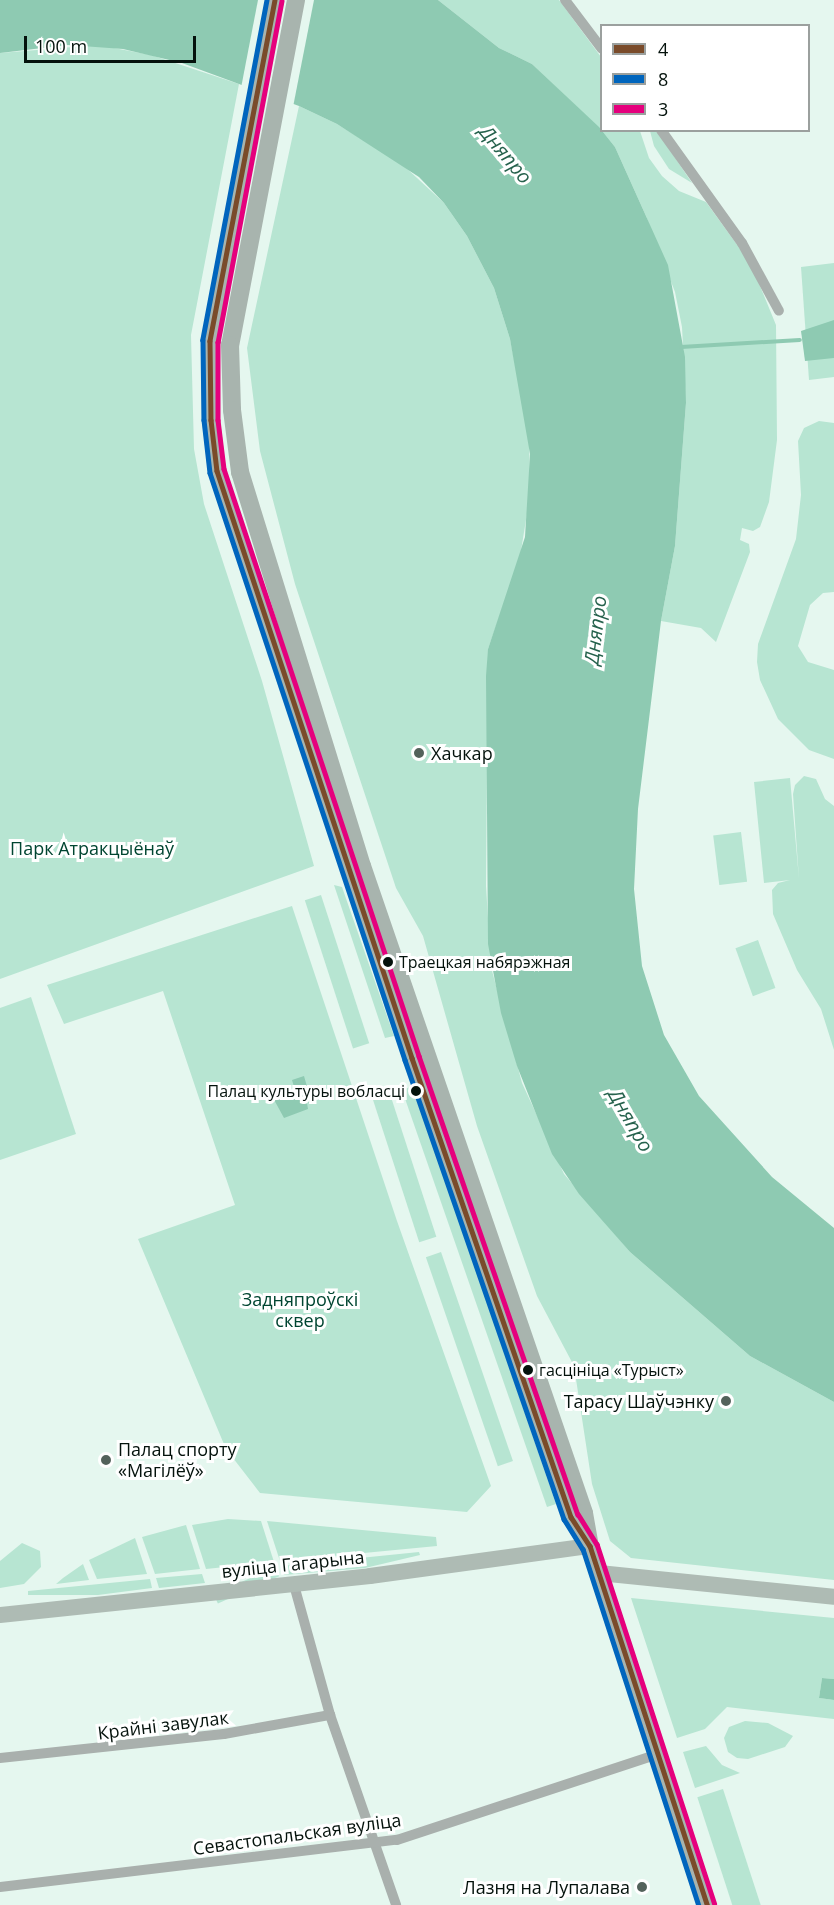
<!DOCTYPE html>
<meta charset="utf-8">
<style>
body{margin:0}
#map{position:relative;width:834px;height:1905px;overflow:hidden;background:#e5f7ef;font-family:"Open Sans",sans-serif}
div>[style]{position:absolute}
.green>*{inset:0;background:#b7e5d2;transform-origin:0 0}
.water>*{inset:0;background:#8ecab2}
.pier>*{inset:0;background:#e5f7ef}
.stream>*{height:4px;margin:-2px;padding:0 2px;transform-origin:2px;border-radius:2px;background:#8ecab2}
.minor>*{height:10px;margin:-5px;padding:0 5px;transform-origin:5px;border-radius:5px;background:#a9b0ad}
.secondary>*{height:16px;margin:-8px;padding:0 8px;transform-origin:8px;border-radius:8px;background:#aebbb4}
.primary>*{height:18px;margin:-9px;padding:0 9px;transform-origin:9px;border-radius:9px;background:#a8b4ae}
.bus-1>*{height:4.5px;margin:-2.25px;padding:0 2.25px;transform-origin:2.25px;border-radius:2.25px;background:#7a4b2a}
.bus-2>*{height:4.5px;margin:-2.25px;padding:0 2.25px;transform-origin:2.25px;border-radius:2.25px;background:#0065bd}
.bus-3>*{height:4.5px;margin:-2.25px;padding:0 2.25px;transform-origin:2.25px;border-radius:2.25px;background:#e5007d}
.dots>*{width:16px;height:16px;translate:-50% -50%;box-sizing:border-box;border:3px solid #fff;border-radius:50%}
span{translate:-50% -50%;white-space:nowrap;text-align:center;line-height:1.15;-webkit-text-stroke:6px #fff;paint-order:stroke}
.bus-label{font-size:16px;color:#04120c}
.left{translate:0 -50%;text-align:left}
.right{translate:-100% -50%;text-align:right}
.poi-label{font-size:18px;color:#04120c}
.park-label{font-size:18px;color:#004531}
.street-label{font-size:18px;color:#04120c}
.water-label{font-size:20px;color:#26624d;font-style:italic}
.legend{position:absolute;left:600px;top:24px;width:210px;height:108px;box-sizing:border-box;background:#fff;border:2px solid #9ba09e;margin:0;padding:8px 10px;list-style:none;font-size:18px;color:#04120c}
.legend li{display:flex;align-items:center;gap:12px;height:30px}
.legend b{width:30px;border:2px solid #9ba09e}
.scale{position:absolute;left:24px;top:36px;width:172px;height:27px;box-sizing:border-box;border:3px solid #04120c;border-top:0;padding-left:8px;font-size:18px;line-height:21px;white-space:nowrap;color:#04120c;-webkit-text-stroke:4px #fff;paint-order:stroke}
</style>
<div id="map">
<div class="green">
<i style="clip-path:polygon(438px 0,559px 0,601px 57px,601px 130px,532px 64px,499px 48px)"></i>
<i style="clip-path:polygon(98px 45px,151px 55px,239px 84px,191px 335px,194px 449px,204px 504px,262px 681px,314px 866px,0 979px,0 53px)"></i>
<i style="clip-path:polygon(299px 106px,337px 124px,403px 165px,444px 203px,467px 236px,494px 288px,510px 339px,529px 434px,530px 495px,520px 557px,488px 649px,486px 886px,491px 967px,522px 1083px,564px 1174px,630px 1252px,750px 1356px,834px 1402px,834px 1580px,631px 1558px,610px 1541px,592px 1484px,574px 1366px,537px 1296px,477px 1126px,423px 936px,396px 888px,295px 584px,260px 451px,247px 348px)"></i>
<i style="clip-path:polygon(602px 131px,640px 131px,649px 158px,662px 176px,679px 191px,706px 202px,751px 264px,776px 325px,777px 440px,769px 502px,760px 527px,753px 531px,742px 528px,740px 540px,749px 544px,750px 552px,716px 642px,701px 628px,661px 621px,675px 546px,686px 403px,682px 327px,675px 292px,646px 216px,615px 147px)"></i>
<i style="clip-path:polygon(650px 131px,657px 131px,692px 183px,669px 169px,654px 146px)"></i>
<i style="clip-path:polygon(834px 263px,834px 377px,809px 380px,801px 267px)"></i>
<i style="clip-path:polygon(819px 421px,834px 423px,834px 592px,823px 593px,810px 605px,798px 646px,808px 662px,834px 670px,834px 759px,809px 750px,778px 719px,760px 680px,757px 662px,758px 644px,796px 539px,801px 495px,798px 441px,804px 428px)"></i>
<i style="clip-path:polygon(804px 776px,816px 779px,825px 799px,834px 806px,834px 1050px,821px 1009px,797px 970px,773px 914px,772px 890px,778px 883px,790px 880px,764px 883px,754px 782px,790px 778px,799px 879px,793px 794px,795px 785px)"></i>
<i style="left:741px;top:832px;width:50px;height:28px;rotate:83deg"></i>
<i style="clip-path:polygon(334px 885px,342px 887px,394px 1036px,385px 1038px)"></i>
<i style="left:321px;top:895px;width:156px;height:17px;rotate:72deg"></i>
<i style="clip-path:polygon(292px 906px,397px 1221px,491px 1486px,467px 1512px,260px 1493px,226px 1449px,138px 1239px,235px 1205px,163px 991px,64px 1024px,47px 985px)"></i>
<i style="left:758px;top:940px;width:51px;height:24px;rotate:70deg"></i>
<i style="clip-path:polygon(31px 997px,76px 1134px,0 1160px,0 1008px)"></i>
<i style="clip-path:polygon(413px 1086px,556px 1504px,547px 1507px,402px 1090px)"></i>
<i style="left:390px;top:1094px;width:150px;height:18px;rotate:72deg"></i>
<i style="left:441px;top:1252px;width:221px;height:16px;rotate:71deg"></i>
<i style="clip-path:polygon(228px 1519px,261px 1521px,274px 1562px,206px 1569px,192px 1525px)"></i>
<i style="clip-path:polygon(267px 1521px,436px 1537px,437px 1546px,280px 1561px)"></i>
<i style="clip-path:polygon(186px 1525px,200px 1569px,155px 1574px,142px 1537px)"></i>
<i style="clip-path:polygon(135px 1538px,147px 1574px,97px 1579px,89px 1560px)"></i>
<i style="clip-path:polygon(22px 1543px,40px 1551px,41px 1567px,24px 1584px,0 1588px,0 1561px)"></i>
<i style="clip-path:polygon(419px 1552px,420px 1555px,365px 1568px,284px 1575px,281px 1566px)"></i>
<i style="clip-path:polygon(83px 1564px,89px 1580px,56px 1584px,63px 1578px)"></i>
<i style="left:275px;top:1567px;width:10px;height:67px;rotate:66deg"></i>
<i style="clip-path:polygon(202px 1574px,205px 1583px,159px 1588px,156px 1578px)"></i>
<i style="clip-path:polygon(150px 1579px,152px 1588px,98px 1595px,28px 1595px,28px 1591px)"></i>
<i style="clip-path:polygon(631px 1598px,834px 1618px,834px 1679px,822px 1678px,819px 1698px,834px 1700px,834px 1719px,727px 1707px,705px 1729px,677px 1738px)"></i>
<i style="clip-path:polygon(745px 1721px,768px 1723px,793px 1736px,785px 1747px,748px 1759px,737px 1758px,728px 1752px,724px 1738px,729px 1727px)"></i>
<i style="clip-path:polygon(706px 1746px,722px 1765px,740px 1773px,695px 1788px,683px 1752px)"></i>
<i style="left:723px;top:1789px;width:122px;height:27px;rotate:72deg"></i>
</div>
<div class="water">
<i style="clip-path:polygon(0 0,438px 0,499px 48px,532px 64px,599px 127px,615px 147px,668px 265px,685px 357px,686px 403px,675px 546px,661px 621px,638px 809px,634px 889px,642px 966px,664px 1035px,699px 1096px,772px 1177px,834px 1228px,834px 1402px,750px 1356px,630px 1252px,579px 1194px,552px 1154px,517px 1066px,501px 1013px,488px 944px,486px 676px,488px 649px,525px 537px,530px 454px,510px 339px,494px 288px,467px 236px,444px 203px,419px 177px,337px 124px,299px 106px,182px 63px,123px 49px,68px 45px,0 53px)"></i>
<i style="clip-path:polygon(834px 320px,834px 358px,805px 361px,801px 331px)"></i>
<i style="clip-path:polygon(304px 1076px,308px 1090px,314px 1088px,319px 1099px,307px 1103px,308px 1109px,284px 1118px,272px 1096px,295px 1090px,292px 1080px)"></i>
<i style="clip-path:polygon(822px 1678px,834px 1679px,834px 1700px,819px 1698px)"></i>
</div>
<div class="pier">
<i style="clip-path:polygon(258px 0,314px 0,293px 107px,241px 88px)"></i>
</div>
<div class="stream">
<i style="left:681px;top:347px;width:119px;rotate:-3.4deg"></i>
</div>
<div class="minor">
<i style="left:565px;top:0;width:61px;rotate:52.9deg"></i>
<i style="left:661px;top:130px;width:139px;rotate:54.4deg"></i>
<i style="left:742px;top:243px;width:77px;rotate:61.4deg"></i>
<i style="left:294px;top:1585px;width:135px;rotate:74.5deg"></i>
<i style="left:330px;top:1715px;width:201px;rotate:70.8deg"></i>
<i style="left:0;top:1758px;width:225px;rotate:-6.1deg"></i>
<i style="left:224px;top:1734px;width:108px;rotate:-10.2deg"></i>
<i style="left:0;top:1887px;width:400px;rotate:-6.8deg"></i>
<i style="left:397px;top:1840px;width:275px;rotate:-18.2deg"></i>
</div>
<div class="secondary">
<i style="left:599px;top:1573px;width:236px;rotate:5.8deg"></i>
<i style="left:0;top:1615px;width:372px;rotate:-6deg"></i>
<i style="left:370px;top:1576px;width:222px;rotate:-7.8deg"></i>
</div>
<div class="primary">
<i style="left:275px;top:0;width:347px;rotate:100.8deg"></i>
<i style="left:210px;top:341px;width:79px;rotate:89.3deg"></i>
<i style="left:211px;top:420px;width:51px;rotate:83.3deg"></i>
<i style="left:217px;top:471px;width:619px;rotate:71.62deg"></i>
<i style="left:412px;top:1058px;width:486px;rotate:70.9deg"></i>
<i style="left:571px;top:1517px;width:27px;rotate:57deg"></i>
<i style="left:296px;top:0;width:351px;rotate:100.8deg"></i>
<i style="left:230px;top:345px;width:65px;rotate:88.2deg"></i>
<i style="left:232px;top:410px;width:63px;rotate:82.6deg"></i>
<i style="left:240px;top:472px;width:412px;rotate:72.8deg"></i>
<i style="left:362px;top:866px;width:684px;rotate:71.06deg"></i>
<i style="left:584px;top:1513px;width:34px;rotate:80deg"></i>
<i style="left:590px;top:1546px;width:378px;rotate:71.9deg"></i>
</div>
<div class="bus-1">
<i style="left:275px;top:0;width:347px;rotate:100.8deg"></i>
<i style="left:210px;top:341px;width:79px;rotate:89.3deg"></i>
<i style="left:211px;top:420px;width:51px;rotate:83.3deg"></i>
<i style="left:217px;top:471px;width:619px;rotate:71.62deg"></i>
<i style="left:412px;top:1058px;width:486px;rotate:70.9deg"></i>
<i style="left:571px;top:1517px;width:35px;rotate:57deg"></i>
<i style="left:590px;top:1546px;width:378px;rotate:71.9deg"></i>
</div>
<div class="bus-2">
<i style="left:267px;top:0;width:346px;rotate:100.7deg"></i>
<i style="left:203px;top:340px;width:80px;rotate:89.3deg"></i>
<i style="left:204px;top:420px;width:53px;rotate:83.5deg"></i>
<i style="left:210px;top:473px;width:619px;rotate:71.62deg"></i>
<i style="left:405px;top:1060px;width:486px;rotate:70.9deg"></i>
<i style="left:564px;top:1519px;width:36px;rotate:58deg"></i>
<i style="left:583px;top:1549px;width:374px;rotate:72deg"></i>
</div>
<div class="bus-3">
<i style="left:282px;top:1px;width:347px;rotate:100.6deg"></i>
<i style="left:218px;top:342px;width:78px;rotate:90deg"></i>
<i style="left:218px;top:420px;width:49px;rotate:83deg"></i>
<i style="left:224px;top:469px;width:619px;rotate:71.62deg"></i>
<i style="left:419px;top:1056px;width:485px;rotate:70.9deg"></i>
<i style="left:578px;top:1514px;width:36px;rotate:58deg"></i>
<i style="left:597px;top:1544px;width:378px;rotate:71.9deg"></i>
</div>
<div class="dots">
<i style="left:419px;top:753px;background:#53625b"></i>
<i style="left:388px;top:962px;background:#04120c"></i>
<i style="left:416px;top:1091px;background:#04120c"></i>
<i style="left:528px;top:1370px;background:#04120c"></i>
<i style="left:726px;top:1401px;background:#53625b"></i>
<i style="left:106px;top:1460px;background:#53625b"></i>
<i style="left:642px;top:1887px;background:#53625b"></i>
</div>
<div class="bus-label">
<span class="left" style="left:399px;top:962px">Траецкая набярэжная</span>
<span class="right" style="left:405px;top:1091px">Палац культуры вобласці</span>
<span class="left" style="left:539px;top:1370px">гасцініца «Турыст»</span>
</div>
<div class="poi-label">
<span class="left" style="left:431px;top:753px">Хачкар</span>
<span class="right" style="left:714px;top:1401px">Тарасу Шаўчэнку</span>
<span class="left" style="left:118px;top:1460px">Палац спорту<br>«Магілёў»</span>
<span class="right" style="left:630px;top:1887px">Лазня на Лупалава</span>
</div>
<div class="park-label">
<span style="left:92px;top:848px">Парк Атракцыёнаў</span>
<span style="left:300px;top:1310px">Задняпроўскі<br>сквер</span>
</div>
<div class="street-label">
<span style="left:293px;top:1564px;rotate:-6deg">вуліца Гагарына</span>
<span style="left:163px;top:1725px;rotate:-7deg">Крайні завулак</span>
<span style="left:297px;top:1834px;rotate:-8deg">Севастопальская вуліца</span>
</div>
<div class="water-label">
<span style="left:506px;top:154px;rotate:50deg">Дняпро</span>
<span style="left:595px;top:630px;rotate:-83deg">Дняпро</span>
<span style="left:631px;top:1120px;rotate:60deg">Дняпро</span>
</div>
<ul class="legend">
<li><b style="height:8px;background:#7a4b2a"></b>4</li>
<li><b style="height:8px;background:#0065bd"></b>8</li>
<li><b style="height:8px;background:#e5007d"></b>3</li>
</ul>
<div class="scale">100 m</div>
</div>
